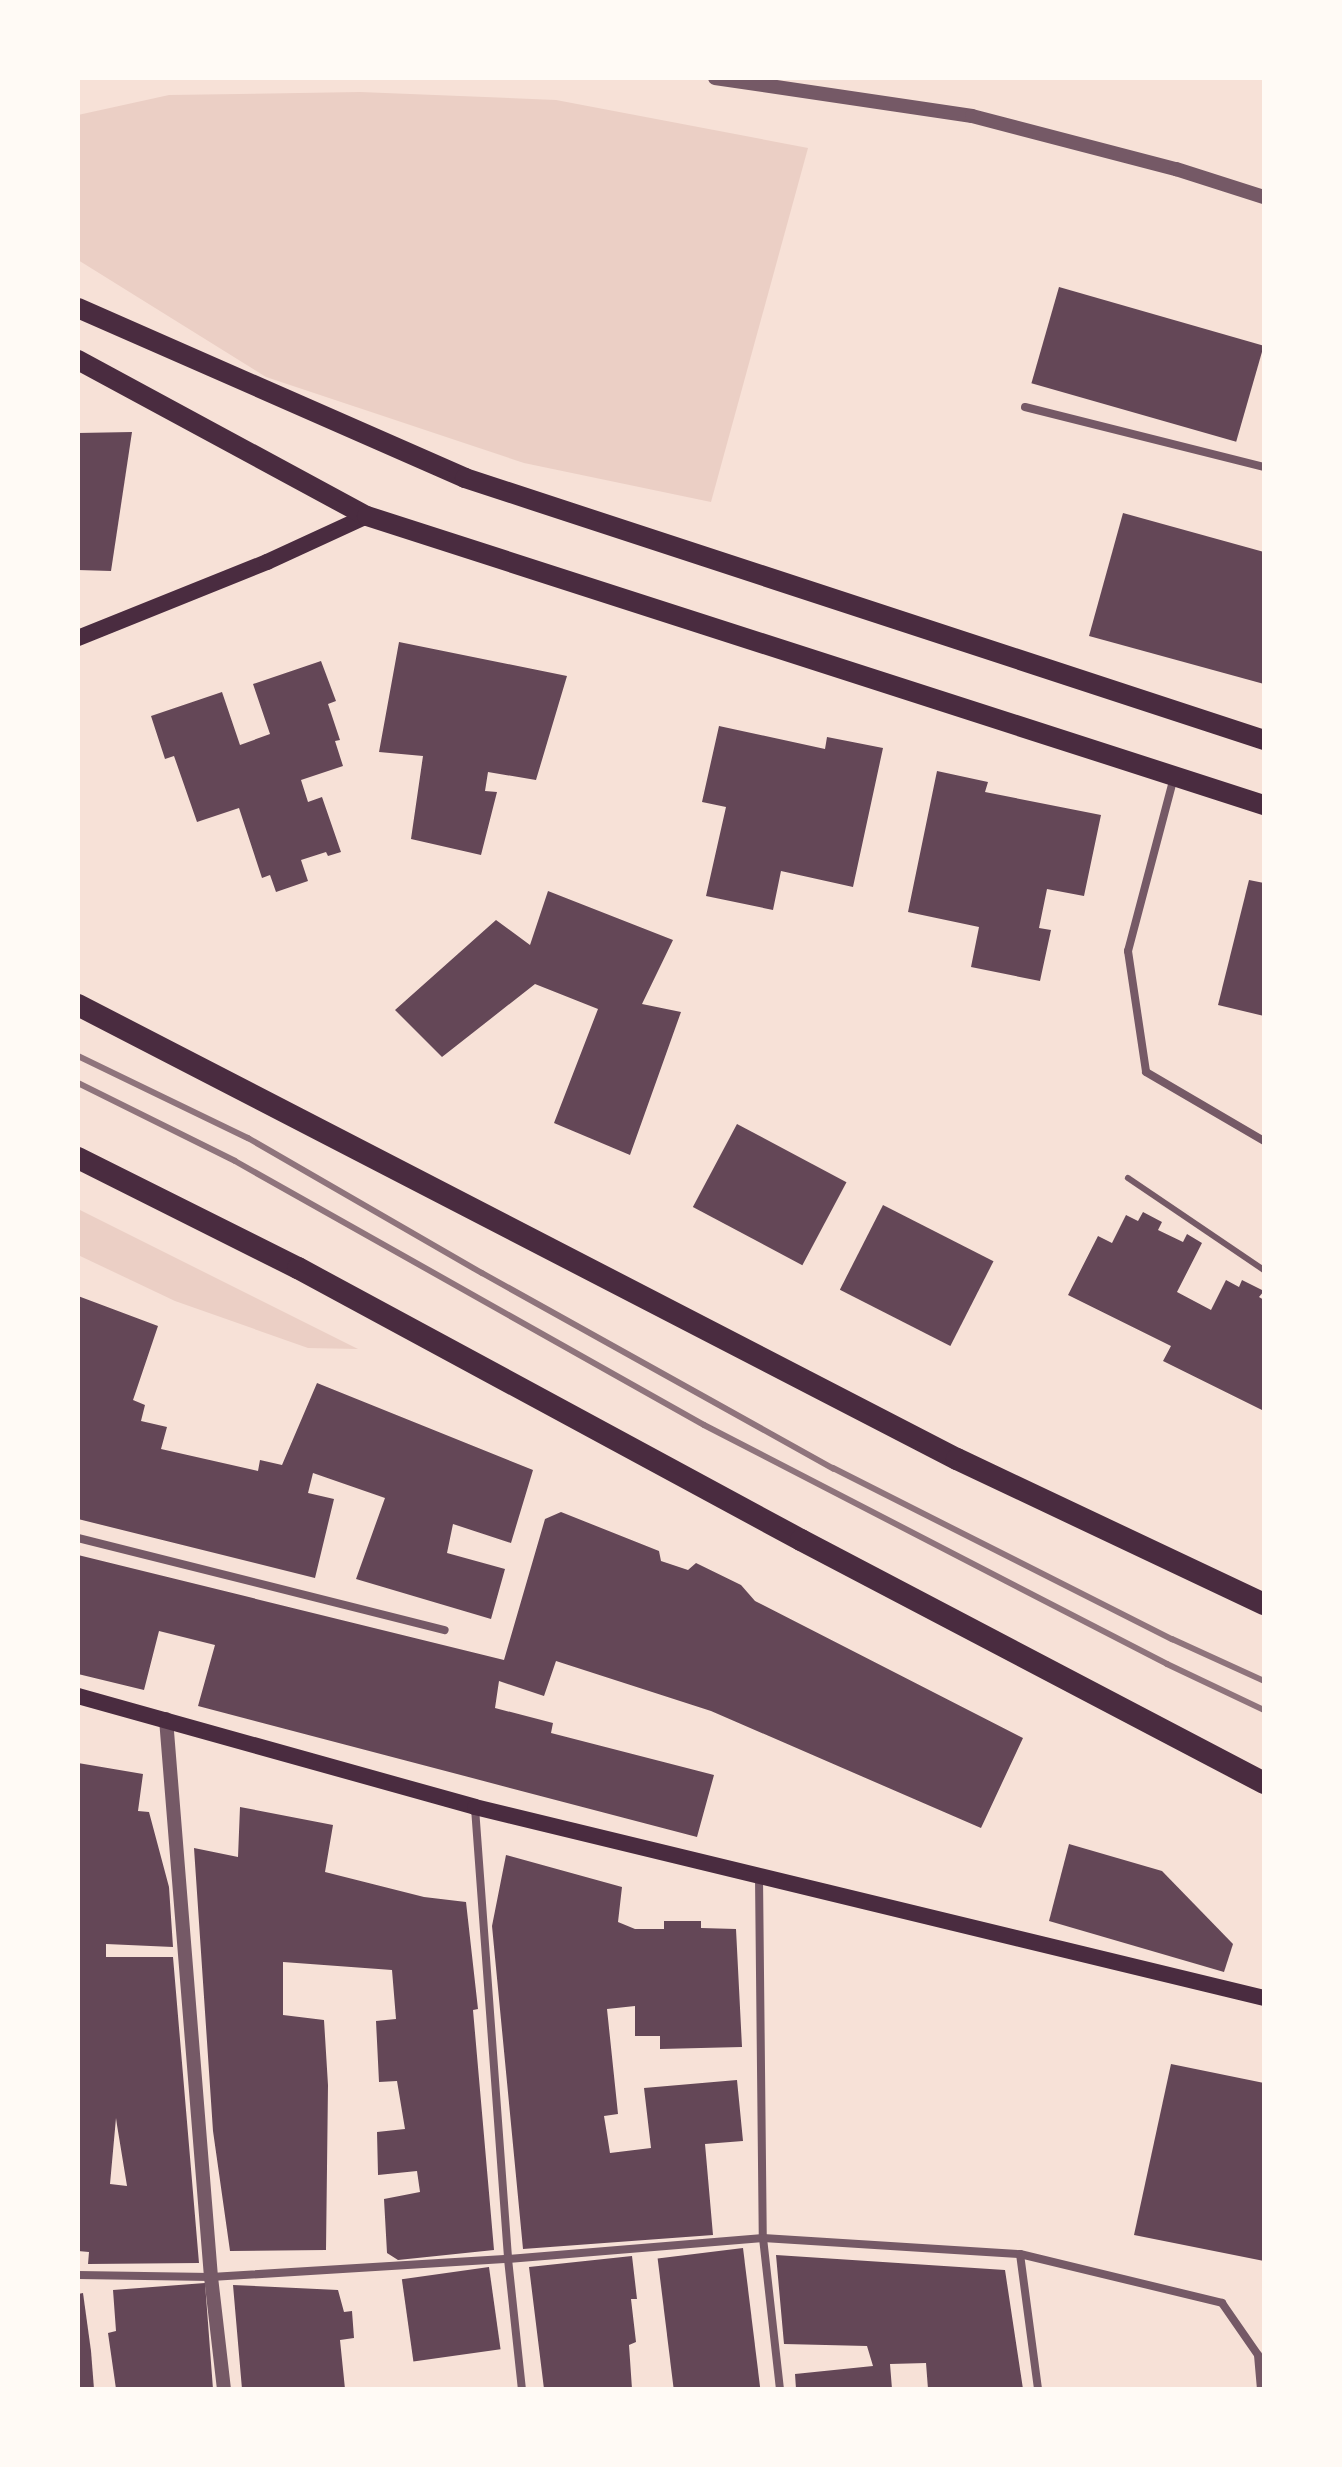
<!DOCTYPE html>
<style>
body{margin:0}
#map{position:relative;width:1342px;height:2467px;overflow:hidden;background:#f7e1d7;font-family:"Fira Sans",sans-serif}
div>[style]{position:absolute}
.green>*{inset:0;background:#ebcfc5}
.building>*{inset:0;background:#644757;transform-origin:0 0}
.service>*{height:6px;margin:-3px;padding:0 3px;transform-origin:3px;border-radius:3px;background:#755966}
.minor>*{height:8px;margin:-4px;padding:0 4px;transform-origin:4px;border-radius:4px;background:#755966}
.tertiary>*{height:14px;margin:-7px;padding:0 7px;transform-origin:7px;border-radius:7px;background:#755966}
.secondary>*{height:16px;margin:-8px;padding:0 8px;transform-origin:8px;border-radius:8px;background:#4a2c40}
.primary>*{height:20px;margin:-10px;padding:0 10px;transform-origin:10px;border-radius:10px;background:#4a2c40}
.trunk>*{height:22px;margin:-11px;padding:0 11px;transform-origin:11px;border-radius:11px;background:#4a2c40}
.rail>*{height:6px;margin:-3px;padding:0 3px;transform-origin:3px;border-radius:3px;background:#8f747c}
span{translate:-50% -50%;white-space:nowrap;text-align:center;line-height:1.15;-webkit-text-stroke:6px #fffaf5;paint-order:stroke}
.frame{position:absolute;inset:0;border:80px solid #fffaf5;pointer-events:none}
</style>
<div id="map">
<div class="green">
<i style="clip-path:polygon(360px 92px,556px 100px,808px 148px,711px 502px,524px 463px,266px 377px,78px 260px,78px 115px,169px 95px)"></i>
<i style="clip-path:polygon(78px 1209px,358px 1349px,308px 1348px,175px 1301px,78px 1255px)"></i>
</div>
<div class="building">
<i style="left:1059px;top:287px;width:213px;height:100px;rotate:16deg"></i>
<i style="clip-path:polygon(132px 432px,111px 571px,78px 570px,78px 433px)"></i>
<i style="clip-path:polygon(1123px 513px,1264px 552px,1264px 684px,1089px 636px)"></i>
<i style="clip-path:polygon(399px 642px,567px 676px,536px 780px,488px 772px,485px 791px,497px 792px,481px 855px,411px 839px,423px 756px,379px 752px)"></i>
<i style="clip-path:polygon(321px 661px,336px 701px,328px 704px,340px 740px,335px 741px,343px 766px,301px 780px,308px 802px,322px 797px,341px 852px,328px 856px,326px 852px,301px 860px,308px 881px,276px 892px,270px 875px,262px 878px,239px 808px,197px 822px,174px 756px,165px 759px,151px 716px,222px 692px,240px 745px,270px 734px,253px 684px)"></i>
<i style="clip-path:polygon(719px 726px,825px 749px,827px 737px,883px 748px,853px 887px,781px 871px,773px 910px,706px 896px,726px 807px,702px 802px)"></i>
<i style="clip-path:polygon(937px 771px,988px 782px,985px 792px,1101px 815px,1084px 896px,1047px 889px,1039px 928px,1051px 930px,1040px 981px,971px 967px,979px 927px,908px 912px)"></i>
<i style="clip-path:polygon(1249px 880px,1264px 883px,1264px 1016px,1218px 1005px)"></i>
<i style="clip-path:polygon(548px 891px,673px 940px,642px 1004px,681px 1012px,630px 1155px,554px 1123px,598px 1009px,535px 984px,442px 1057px,395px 1010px,496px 920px,530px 945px)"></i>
<i style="left:737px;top:1124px;width:124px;height:94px;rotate:28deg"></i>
<i style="left:883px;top:1205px;width:124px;height:95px;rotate:27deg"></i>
<i style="clip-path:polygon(1143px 1212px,1162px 1222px,1158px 1230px,1183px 1242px,1187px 1234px,1202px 1243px,1177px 1292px,1211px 1310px,1226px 1280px,1239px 1287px,1242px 1280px,1264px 1291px,1259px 1297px,1264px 1300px,1264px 1411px,1163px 1361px,1171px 1346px,1068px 1295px,1098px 1236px,1112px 1243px,1126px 1215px,1138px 1221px)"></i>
<i style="clip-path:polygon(78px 1296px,158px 1326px,133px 1400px,145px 1405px,141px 1421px,167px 1427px,161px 1449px,258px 1471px,260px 1460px,282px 1465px,317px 1383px,533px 1470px,511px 1543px,453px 1524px,447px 1553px,505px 1569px,491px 1619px,356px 1579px,385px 1498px,313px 1473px,308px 1493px,334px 1499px,315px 1578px,78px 1519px)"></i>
<i style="clip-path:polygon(561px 1512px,659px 1551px,661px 1561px,688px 1570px,696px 1563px,741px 1585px,755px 1601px,1023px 1738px,981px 1828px,711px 1711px,556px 1661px,544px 1696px,499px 1681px,495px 1708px,553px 1723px,551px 1733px,714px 1775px,697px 1837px,198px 1706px,215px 1645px,159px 1631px,144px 1690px,78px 1674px,78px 1555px,504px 1660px,545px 1519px)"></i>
<i style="clip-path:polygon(evenodd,78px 1763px,143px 1774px,138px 1811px,149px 1812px,169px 1887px,173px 1947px,106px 1944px,106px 1957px,173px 1957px,199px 2263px,88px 2264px,89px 2252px,78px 2251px,78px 1763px,116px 2118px,117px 2125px,127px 2186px,110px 2184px,116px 2118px)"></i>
<i style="clip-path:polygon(240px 1807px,333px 1825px,325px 1872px,424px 1897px,466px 1902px,478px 2009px,473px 2010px,494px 2250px,398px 2260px,387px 2253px,384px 2199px,420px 2192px,417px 2171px,378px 2175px,377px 2132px,405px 2129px,397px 2081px,379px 2082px,376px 2021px,396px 2019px,392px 1970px,283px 1962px,283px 2015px,324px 2020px,328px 2085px,326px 2250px,230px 2251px,213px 2131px,194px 1848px,238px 1857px)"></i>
<i style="clip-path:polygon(1069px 1844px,1162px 1871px,1233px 1944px,1224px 1972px,1049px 1921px)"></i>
<i style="clip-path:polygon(506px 1855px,622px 1887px,618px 1922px,635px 1929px,664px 1929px,664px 1921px,701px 1921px,701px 1928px,736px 1929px,742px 2047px,660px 2049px,660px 2036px,635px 2036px,635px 2006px,607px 2009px,618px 2114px,604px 2116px,610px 2153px,651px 2148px,644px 2088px,737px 2080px,743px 2141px,705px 2144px,713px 2235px,523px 2249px,492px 1926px)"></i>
<i style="clip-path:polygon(1171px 2064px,1264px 2083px,1264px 2261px,1134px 2235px)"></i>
<i style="left:743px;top:2248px;width:142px;height:86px;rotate:83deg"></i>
<i style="clip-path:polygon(776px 2255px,1005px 2270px,1023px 2389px,928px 2389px,926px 2363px,890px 2364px,892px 2389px,796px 2389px,795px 2374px,873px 2366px,867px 2346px,784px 2344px)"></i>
<i style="clip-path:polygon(632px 2256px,637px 2299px,631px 2299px,636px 2342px,629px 2345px,632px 2389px,544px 2389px,529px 2267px)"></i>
<i style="left:489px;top:2267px;width:83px;height:88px;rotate:82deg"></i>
<i style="clip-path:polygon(205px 2283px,213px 2389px,116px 2389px,108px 2333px,116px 2331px,113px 2290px)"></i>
<i style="clip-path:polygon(233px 2285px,338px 2290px,344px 2312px,352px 2311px,354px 2338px,340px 2340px,345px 2389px,242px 2389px)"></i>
<i style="clip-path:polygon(83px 2293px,91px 2351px,94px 2389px,78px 2389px,78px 2294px)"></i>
</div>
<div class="service">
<i style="left:1128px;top:1178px;width:164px;rotate:34.1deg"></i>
</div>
<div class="minor">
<i style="left:1025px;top:407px;width:246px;rotate:14.1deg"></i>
<i style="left:1174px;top:777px;width:180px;rotate:104.8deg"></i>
<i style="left:1128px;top:951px;width:122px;rotate:81.5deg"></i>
<i style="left:1146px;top:1072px;width:137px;rotate:30.3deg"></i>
<i style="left:78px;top:1538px;width:378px;rotate:14.1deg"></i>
<i style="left:475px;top:1808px;width:452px;rotate:85.8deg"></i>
<i style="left:508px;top:2259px;width:131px;rotate:83.9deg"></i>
<i style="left:759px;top:1877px;width:361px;rotate:89.4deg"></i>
<i style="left:763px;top:2238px;width:152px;rotate:83.6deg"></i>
<i style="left:1020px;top:2254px;width:136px;rotate:82.4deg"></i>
<i style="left:78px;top:2275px;width:133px;rotate:0.9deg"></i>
<i style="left:211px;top:2277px;width:298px;rotate:-3.5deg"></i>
<i style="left:508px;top:2259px;width:256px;rotate:-4.7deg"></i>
<i style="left:763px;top:2238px;width:257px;rotate:3.6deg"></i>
<i style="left:1020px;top:2254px;width:208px;rotate:13.6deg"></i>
<i style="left:1222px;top:2303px;width:63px;rotate:55.3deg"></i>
<i style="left:1258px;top:2355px;width:34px;rotate:85deg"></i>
</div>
<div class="tertiary">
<i style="left:715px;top:78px;width:260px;rotate:8.4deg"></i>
<i style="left:972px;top:116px;width:211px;rotate:14.6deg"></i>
<i style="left:1176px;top:169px;width:92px;rotate:17.7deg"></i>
<i style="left:166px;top:1719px;width:560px;rotate:85.39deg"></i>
<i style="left:211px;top:2277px;width:113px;rotate:83.4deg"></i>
</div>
<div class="secondary">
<i style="left:78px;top:638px;width:204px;rotate:-21.9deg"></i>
<i style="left:267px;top:562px;width:110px;rotate:-24.7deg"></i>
<i style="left:78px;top:1696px;width:412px;rotate:15.6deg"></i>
<i style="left:475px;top:1807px;width:812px;rotate:13.61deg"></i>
</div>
<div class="primary">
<i style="left:78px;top:308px;width:423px;rotate:23.7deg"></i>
<i style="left:465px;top:478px;width:841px;rotate:18.15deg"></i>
<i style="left:78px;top:360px;width:328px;rotate:28.4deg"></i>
<i style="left:367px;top:516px;width:942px;rotate:17.86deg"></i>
</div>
<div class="trunk">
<i style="left:78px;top:1005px;width:989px;rotate:27.32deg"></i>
<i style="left:957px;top:1459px;width:340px;rotate:25.3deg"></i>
<i style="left:78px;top:1158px;width:246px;rotate:26.6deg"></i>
<i style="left:298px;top:1268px;width:572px;rotate:28.4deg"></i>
<i style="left:801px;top:1540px;width:523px;rotate:27.69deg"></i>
</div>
<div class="rail">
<i style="left:78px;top:1056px;width:189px;rotate:25.8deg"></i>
<i style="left:248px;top:1138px;width:270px;rotate:30deg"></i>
<i style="left:482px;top:1273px;width:402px;rotate:29.1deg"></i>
<i style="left:833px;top:1468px;width:380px;rotate:26.8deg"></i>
<i style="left:1172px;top:1639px;width:101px;rotate:24.5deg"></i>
<i style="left:78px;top:1083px;width:175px;rotate:26.4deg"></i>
<i style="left:235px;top:1161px;width:538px;rotate:29.38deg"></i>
<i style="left:704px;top:1425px;width:521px;rotate:27.3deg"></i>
<i style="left:1167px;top:1664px;width:107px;rotate:25.4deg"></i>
</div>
<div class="frame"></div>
</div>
